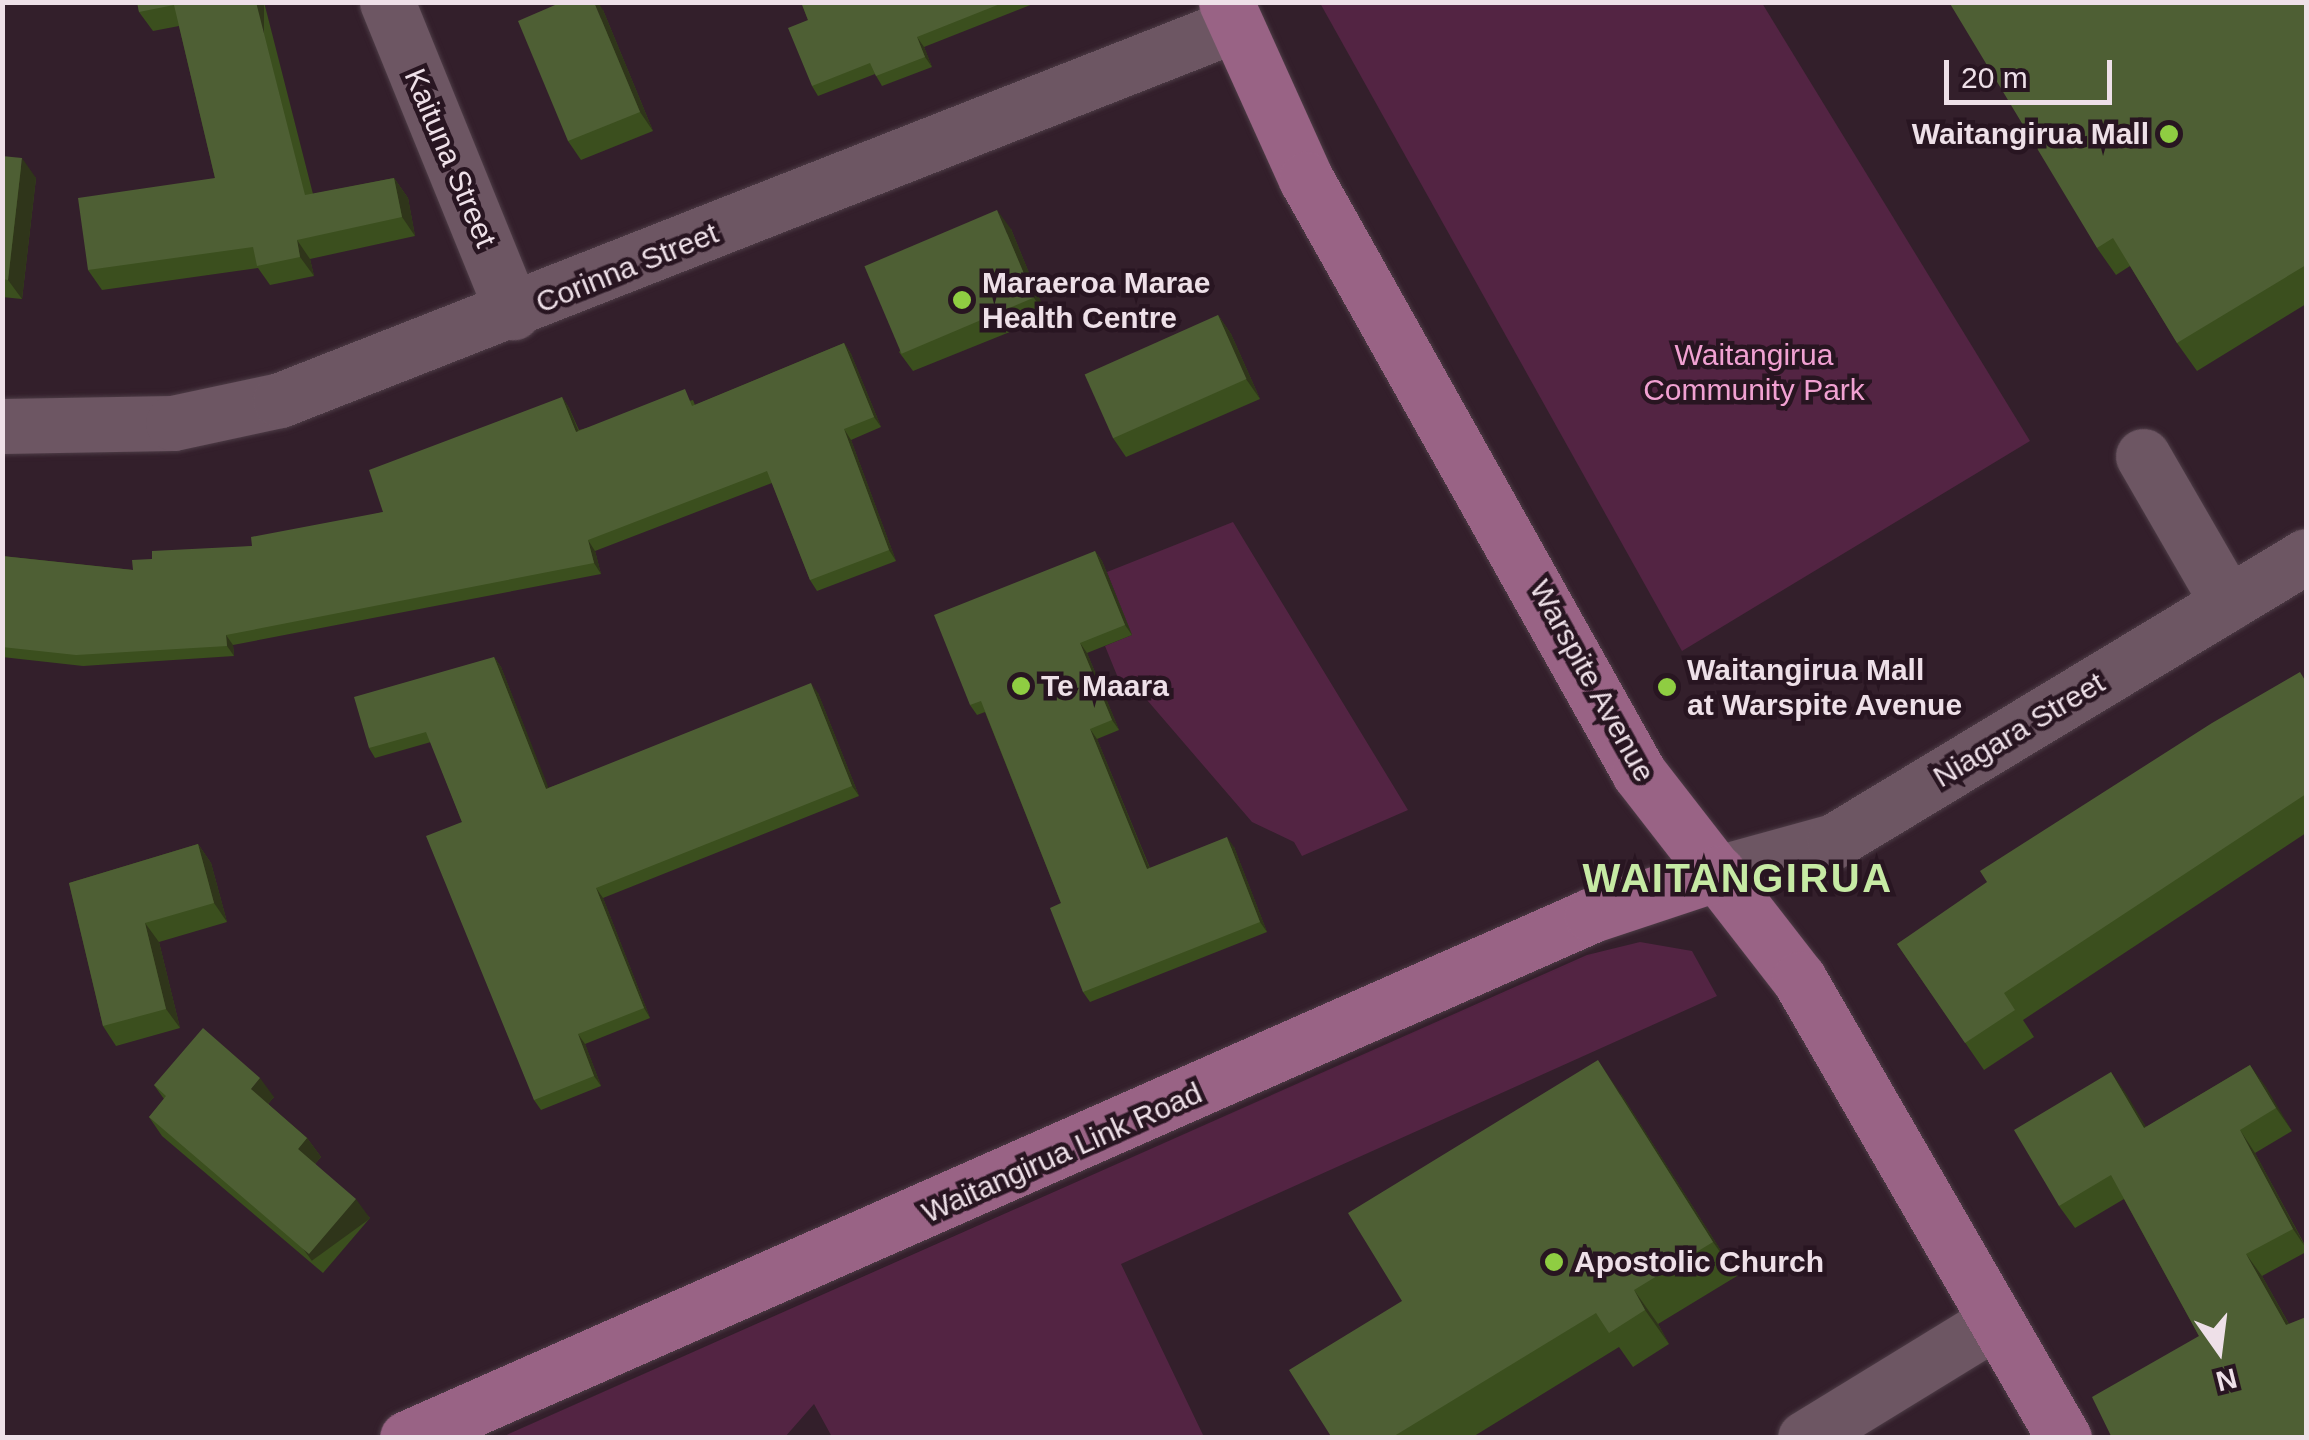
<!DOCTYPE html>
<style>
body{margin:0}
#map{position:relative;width:2309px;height:1440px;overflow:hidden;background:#331f2b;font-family:Helvetica,sans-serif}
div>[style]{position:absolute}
.green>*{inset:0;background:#532443}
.roads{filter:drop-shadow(0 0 2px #4d3c46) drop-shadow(0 0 2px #4d3c46)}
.minor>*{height:55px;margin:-27.5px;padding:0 27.5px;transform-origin:27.5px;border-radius:27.5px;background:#6d5663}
.major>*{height:55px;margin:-27.5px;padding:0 27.5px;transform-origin:27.5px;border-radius:27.5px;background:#996385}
.wall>*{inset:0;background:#3b4f1e}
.shaded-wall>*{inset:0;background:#2f351a;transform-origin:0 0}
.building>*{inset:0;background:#4e5f34;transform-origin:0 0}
.dots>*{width:28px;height:28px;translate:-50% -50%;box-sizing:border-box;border:5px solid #281521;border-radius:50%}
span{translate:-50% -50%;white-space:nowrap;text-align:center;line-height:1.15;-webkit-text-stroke:9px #281521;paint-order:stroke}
.poi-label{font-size:30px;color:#eee0e8;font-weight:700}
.right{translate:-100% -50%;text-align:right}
.left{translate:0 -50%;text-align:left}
.street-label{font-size:30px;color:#eee0e8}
.park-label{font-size:30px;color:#f1a1d2}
.district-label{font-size:40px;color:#c6eaa4;font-weight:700;letter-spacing:2.5px}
.frame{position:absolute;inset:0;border:5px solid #eee0e8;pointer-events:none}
.north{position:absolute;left:2169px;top:1300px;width:100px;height:100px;-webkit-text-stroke:8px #281521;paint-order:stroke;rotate:166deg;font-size:28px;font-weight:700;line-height:40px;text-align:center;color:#eee0e8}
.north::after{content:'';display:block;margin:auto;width:35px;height:45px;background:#eee0e8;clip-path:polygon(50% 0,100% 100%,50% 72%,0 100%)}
.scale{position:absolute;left:1944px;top:60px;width:168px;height:45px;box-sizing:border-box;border:5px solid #eee0e8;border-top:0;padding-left:12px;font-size:30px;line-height:35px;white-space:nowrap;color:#eee0e8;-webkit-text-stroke:8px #281521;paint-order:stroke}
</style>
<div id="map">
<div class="green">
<i style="clip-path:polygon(1320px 3px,1762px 3px,2030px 441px,1682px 651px)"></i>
<i style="clip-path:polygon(1233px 522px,1408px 810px,1302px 856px,1294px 842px,1252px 822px,1141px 693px,1125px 695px,1105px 646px,1132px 635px,1107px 572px)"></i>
<i style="clip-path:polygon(1640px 942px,1692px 951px,1717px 996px,1121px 1264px,1204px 1437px,832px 1437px,814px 1404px,785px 1437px,502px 1437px,1587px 955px)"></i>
</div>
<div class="roads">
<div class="minor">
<i style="left:387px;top:2px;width:335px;rotate:67.9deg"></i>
<i style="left:2px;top:426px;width:171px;rotate:-1deg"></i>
<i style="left:173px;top:423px;width:109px;rotate:-12.1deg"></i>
<i style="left:280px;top:400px;width:1023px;rotate:-21.45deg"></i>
<i style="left:2143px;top:456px;width:170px;rotate:60deg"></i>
<i style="left:1718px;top:873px;width:120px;rotate:-15.4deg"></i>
<i style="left:1834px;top:841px;width:551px;rotate:-31.12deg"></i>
<i style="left:1805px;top:1438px;width:222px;rotate:-31.5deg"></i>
</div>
<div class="major">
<i style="left:1226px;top:2px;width:194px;rotate:65.7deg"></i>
<i style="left:1306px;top:179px;width:681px;rotate:60.72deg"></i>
<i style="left:1639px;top:773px;width:261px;rotate:52.2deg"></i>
<i style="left:1799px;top:979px;width:530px;rotate:60deg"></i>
<i style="left:407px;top:1438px;width:1295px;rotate:-23.81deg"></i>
<i style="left:1592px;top:915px;width:133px;rotate:-18.4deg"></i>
</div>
</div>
<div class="wall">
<i style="clip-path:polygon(137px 2px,264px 2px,313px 194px,394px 178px,408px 198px,415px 236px,310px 259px,314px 276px,270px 285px,258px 268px,102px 290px,88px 270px,215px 178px,179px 26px,153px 31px,139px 12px)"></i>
<i style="clip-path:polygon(801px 2px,1038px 2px,924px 47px,932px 67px,882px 86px,875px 74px,818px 96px,812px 86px,808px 20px)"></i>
<i style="clip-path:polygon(2306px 2px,2306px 304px,2197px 371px,2177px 343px,2130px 266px,2116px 275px,2097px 248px)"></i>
<i style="clip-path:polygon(603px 10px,653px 131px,581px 160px,568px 141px)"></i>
<i style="clip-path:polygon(2px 156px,36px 178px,22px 299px,2px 297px)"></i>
<i style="clip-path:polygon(1011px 229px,1047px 317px,913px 371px,899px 352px)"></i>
<i style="clip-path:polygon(1218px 315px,1231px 334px,1260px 399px,1126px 457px,1113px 438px)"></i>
<i style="clip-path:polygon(844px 343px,851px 354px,881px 427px,851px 440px,896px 561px,817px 591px,810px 580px,772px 483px,595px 551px,601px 574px,233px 645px,234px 656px,83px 666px,2px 657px,2px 556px,133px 570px,152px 559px,252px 546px,383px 512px,562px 397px,569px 408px,579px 430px,693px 400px,695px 405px)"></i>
<i style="clip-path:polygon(1095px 551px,1102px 561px,1132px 635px,1087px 653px,1119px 730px,1097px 739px,1150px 868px,1234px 847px,1267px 932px,1090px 1002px,1083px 992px,1061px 903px,985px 712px,977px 715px,970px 705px)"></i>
<i style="clip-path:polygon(494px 657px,501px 667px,548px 788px,818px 693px,859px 796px,603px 898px,650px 1018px,585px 1044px,601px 1086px,541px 1110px,534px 1100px,462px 822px,431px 742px,375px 758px,369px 748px)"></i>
<i style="clip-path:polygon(2306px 681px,2306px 833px,2023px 1020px,2034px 1037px,1984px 1070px,1897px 944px)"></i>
<i style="clip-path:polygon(198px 844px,211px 863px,227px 922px,159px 942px,180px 1028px,116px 1046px,103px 1026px,69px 883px)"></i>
<i style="clip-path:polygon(2250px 1065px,2292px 1131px,2255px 1153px,2306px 1247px,2306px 1252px,2262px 1276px,2289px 1324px,2306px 1438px,2199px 1336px,2124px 1199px,2075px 1228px,2059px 1206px,2111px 1072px,2146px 1127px)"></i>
<i style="clip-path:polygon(154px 1085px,274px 1097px,268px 1104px,307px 1138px,321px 1157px,315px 1164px,370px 1218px,323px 1273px,162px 1136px,149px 1117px,164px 1099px)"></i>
<i style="clip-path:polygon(1621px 1094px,1737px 1276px,1658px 1324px,1669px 1344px,1633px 1367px,1619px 1347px,1471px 1438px,1332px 1438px,1402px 1301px)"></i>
</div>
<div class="shaded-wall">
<i style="left:256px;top:2px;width:8px;height:199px"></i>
<i style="clip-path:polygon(594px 2px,598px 2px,603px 10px,653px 131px,640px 112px)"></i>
<i style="clip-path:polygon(917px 37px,924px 47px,932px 67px,925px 57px)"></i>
<i style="clip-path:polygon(22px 158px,36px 178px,22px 299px,8px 280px)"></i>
<i style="clip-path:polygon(394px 178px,408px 198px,415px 236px,402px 217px)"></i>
<i style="clip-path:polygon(997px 210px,1011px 229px,1047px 317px,1034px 298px)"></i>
<i style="clip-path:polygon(297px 240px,310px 259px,314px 276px,300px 257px)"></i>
<i style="clip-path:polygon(1218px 315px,1231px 334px,1260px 399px,1246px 379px)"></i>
<i style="clip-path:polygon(844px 343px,851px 354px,881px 427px,874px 417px)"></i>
<i style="clip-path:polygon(562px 397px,569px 408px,583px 442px,576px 432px)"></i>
<i style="clip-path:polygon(844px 429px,851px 440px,896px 561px,889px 550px)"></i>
<i style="clip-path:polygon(588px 540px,595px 551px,601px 574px,594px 563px)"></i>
<i style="clip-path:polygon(1095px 551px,1102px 561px,1132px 635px,1125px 625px)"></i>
<i style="clip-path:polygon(226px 635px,233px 645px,234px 656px,227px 646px)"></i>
<i style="clip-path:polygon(1080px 643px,1087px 653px,1119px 730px,1112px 720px)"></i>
<i style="clip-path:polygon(494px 657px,501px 667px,553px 799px,546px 789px)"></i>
<i style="clip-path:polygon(811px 683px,818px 693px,859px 796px,852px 786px)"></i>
<i style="clip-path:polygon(1090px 729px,1097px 739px,1154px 879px,1147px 869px)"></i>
<i style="clip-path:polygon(1227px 837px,1234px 847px,1267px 932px,1260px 922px)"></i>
<i style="clip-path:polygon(198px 844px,211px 863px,227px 922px,214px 903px)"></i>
<i style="clip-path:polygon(596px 888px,603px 898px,650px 1018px,644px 1008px)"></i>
<i style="clip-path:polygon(145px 923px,159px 942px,180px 1028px,166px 1009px)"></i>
<i style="clip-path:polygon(578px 1034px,585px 1044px,601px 1086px,594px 1076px)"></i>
<i style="clip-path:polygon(1598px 1060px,1621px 1094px,1737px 1276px,1713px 1242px)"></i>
<i style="clip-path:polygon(2250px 1065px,2266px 1087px,2292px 1131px,2276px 1108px)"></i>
<i style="clip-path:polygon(2111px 1072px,2127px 1095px,2160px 1151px,2144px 1128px)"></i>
<i style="clip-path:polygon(260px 1078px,274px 1097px,264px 1108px,251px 1089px)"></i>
<i style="clip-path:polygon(2240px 1130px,2255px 1153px,2306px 1248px,2293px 1229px)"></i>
<i style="clip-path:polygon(307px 1138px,321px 1157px,311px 1168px,298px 1149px)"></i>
<i style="left:356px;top:1199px;width:24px;height:72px;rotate:54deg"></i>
<i style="clip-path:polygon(2246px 1254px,2262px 1276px,2302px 1348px,2286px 1325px)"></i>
<i style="clip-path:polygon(1634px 1290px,1658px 1324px,1669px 1344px,1645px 1310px)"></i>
</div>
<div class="building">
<i style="clip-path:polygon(137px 2px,256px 2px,305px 195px,394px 178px,402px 217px,297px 240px,300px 257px,257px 266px,253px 247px,88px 270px,78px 198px,215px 178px,174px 5px,139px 12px)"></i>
<i style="clip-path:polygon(562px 2px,594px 2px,640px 112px,568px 141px,518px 21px)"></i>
<i style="clip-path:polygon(801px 2px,1005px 2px,917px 37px,925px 57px,876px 76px,870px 63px,812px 86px,788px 28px,808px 20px)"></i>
<i style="clip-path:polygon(1949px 2px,2306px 2px,2306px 265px,2177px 343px,2113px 238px,2097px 248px)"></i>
<i style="clip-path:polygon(2px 156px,22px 158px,8px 280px,2px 279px)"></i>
<i style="left:997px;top:210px;width:95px;height:144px;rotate:67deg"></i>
<i style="left:1218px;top:315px;width:70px;height:146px;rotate:66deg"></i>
<i style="clip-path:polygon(844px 343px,874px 417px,844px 429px,889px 550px,810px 580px,767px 471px,588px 540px,594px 563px,226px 635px,227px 646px,76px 655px,2px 647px,2px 556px,133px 570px,132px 560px,152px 559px,152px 551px,252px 546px,251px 537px,383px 512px,369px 470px,562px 397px,576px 432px,685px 389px,692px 406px)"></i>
<i style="clip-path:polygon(1095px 551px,1125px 625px,1080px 643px,1112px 720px,1090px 729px,1147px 869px,1227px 837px,1260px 922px,1083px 992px,1050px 908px,1061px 903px,981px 701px,970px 705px,934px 615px)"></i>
<i style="clip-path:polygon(494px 657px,546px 789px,811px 683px,852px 786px,596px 888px,644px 1008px,578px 1034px,594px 1076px,534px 1100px,426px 836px,462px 822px,426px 732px,369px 748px,354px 697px)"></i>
<i style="clip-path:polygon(2300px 672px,2306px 682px,2306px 794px,2004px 993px,2015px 1010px,1965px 1043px,1897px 944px,1987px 882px,1980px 871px,2212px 723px)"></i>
<i style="clip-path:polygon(198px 844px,214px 903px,145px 923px,166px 1009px,103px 1026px,69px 883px)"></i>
<i style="clip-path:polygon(203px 1028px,260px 1078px,251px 1089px,307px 1138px,298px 1149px,356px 1199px,309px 1254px,149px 1117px,166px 1096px,154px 1085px)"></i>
<i style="clip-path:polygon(1598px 1060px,1713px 1242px,1634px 1290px,1645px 1310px,1609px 1333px,1596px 1313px,1391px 1438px,1332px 1438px,1289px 1370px,1402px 1301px,1348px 1213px)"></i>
<i style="clip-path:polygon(2250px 1065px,2276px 1108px,2240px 1130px,2293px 1229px,2246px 1254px,2286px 1325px,2306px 1317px,2306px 1438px,2112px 1438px,2092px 1397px,2199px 1336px,2111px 1175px,2059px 1206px,2014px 1130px,2111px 1072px,2144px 1128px)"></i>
</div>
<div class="dots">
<i style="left:2169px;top:134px;background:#8fcd42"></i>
<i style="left:962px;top:300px;background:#8fcd42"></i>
<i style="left:1021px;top:686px;background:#8fcd42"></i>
<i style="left:1667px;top:687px;background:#8fcd42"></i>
<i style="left:1554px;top:1262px;background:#8fcd42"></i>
</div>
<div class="poi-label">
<span class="right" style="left:2149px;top:134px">Waitangirua Mall</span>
<span class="left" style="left:982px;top:300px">Maraeroa Marae<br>Health Centre</span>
<span class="left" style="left:1687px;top:687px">Waitangirua Mall<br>at Warspite Avenue</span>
<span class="left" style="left:1041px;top:686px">Te Maara</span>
<span class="left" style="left:1574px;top:1262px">Apostolic Church</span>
</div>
<div class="street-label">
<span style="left:450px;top:158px;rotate:67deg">Kaituna Street</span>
<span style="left:627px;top:268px;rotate:-22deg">Corinna Street</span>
<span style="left:1592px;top:681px;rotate:61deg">Warspite Avenue</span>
<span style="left:2019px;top:730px;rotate:-31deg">Niagara Street</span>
<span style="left:1062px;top:1153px;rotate:-24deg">Waitangirua Link Road</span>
</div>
<div class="park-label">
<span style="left:1754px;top:372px">Waitangirua<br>Community Park</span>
</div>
<div class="district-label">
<span style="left:1738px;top:878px">WAITANGIRUA</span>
</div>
<div class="frame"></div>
<div class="north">N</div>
<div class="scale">20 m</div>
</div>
